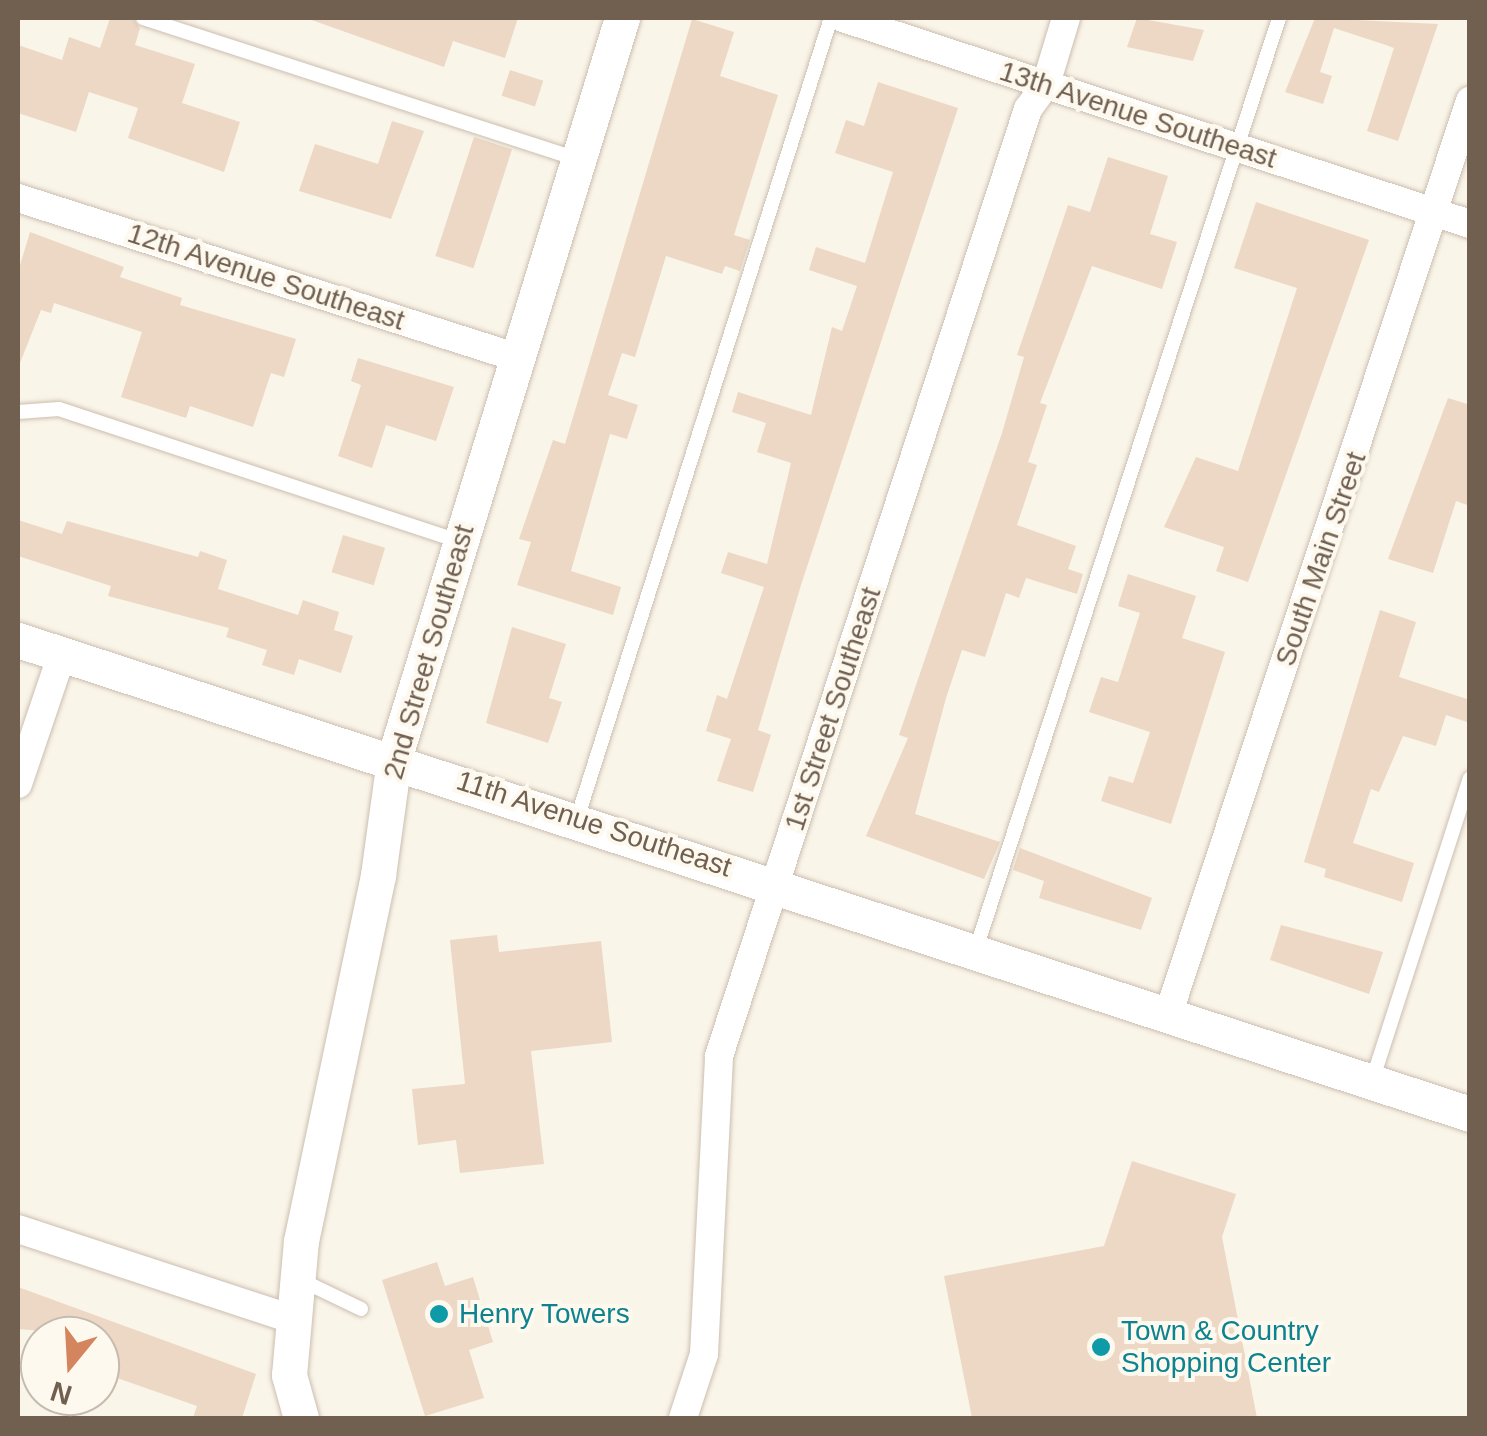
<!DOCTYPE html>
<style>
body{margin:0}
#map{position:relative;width:1487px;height:1436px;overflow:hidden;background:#faf5e9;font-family:Arial,sans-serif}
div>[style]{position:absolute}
.building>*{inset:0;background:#ecd8c4;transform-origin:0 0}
.roads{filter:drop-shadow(0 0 2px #cbbeb0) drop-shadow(0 0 2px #cbbeb0)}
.service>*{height:14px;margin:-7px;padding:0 7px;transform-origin:7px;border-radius:7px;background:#fff}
.minor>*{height:28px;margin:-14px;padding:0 14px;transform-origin:14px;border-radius:14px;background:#fff}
.tertiary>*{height:35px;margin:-17.5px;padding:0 17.5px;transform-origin:17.5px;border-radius:17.5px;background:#fff}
.dots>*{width:28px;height:28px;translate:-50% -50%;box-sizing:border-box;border:5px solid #fdf9ef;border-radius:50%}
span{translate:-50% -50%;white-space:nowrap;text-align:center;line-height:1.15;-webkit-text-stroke:8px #fdf9ef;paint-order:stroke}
.street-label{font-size:28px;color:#715f50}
.culture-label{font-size:28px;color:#0d838f}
.left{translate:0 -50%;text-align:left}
.frame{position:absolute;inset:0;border:20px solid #715f50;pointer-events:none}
.north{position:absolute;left:20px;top:1316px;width:100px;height:100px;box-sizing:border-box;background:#fdf9ef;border:2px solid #c5bbaf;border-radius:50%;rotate:198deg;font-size:28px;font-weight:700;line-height:40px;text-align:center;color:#715f50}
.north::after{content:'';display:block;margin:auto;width:35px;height:45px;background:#d4855d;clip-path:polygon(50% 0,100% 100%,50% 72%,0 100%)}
</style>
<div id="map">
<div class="building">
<i style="clip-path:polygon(110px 18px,133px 18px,140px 28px,135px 45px,195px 64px,182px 103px,240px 122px,224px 172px,128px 138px,138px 108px,89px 92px,76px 132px,18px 113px,18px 45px,62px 60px,69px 37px,100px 48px)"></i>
<i style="clip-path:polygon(306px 18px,518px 18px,505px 58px,453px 41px,444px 67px)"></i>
<i style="clip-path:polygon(1137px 18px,1204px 30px,1193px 61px,1127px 47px)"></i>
<i style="clip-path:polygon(1315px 18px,1438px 24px,1398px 141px,1367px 131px,1394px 48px,1386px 45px,1334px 28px,1320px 72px,1332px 76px,1323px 104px,1285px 92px)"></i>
<i style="clip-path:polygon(692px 19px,734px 32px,720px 76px,778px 95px,734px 235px,750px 240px,740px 271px,725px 266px,722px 274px,666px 256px,635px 357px,622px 353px,608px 395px,638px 405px,627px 439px,610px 434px,571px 571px,621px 587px,613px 615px,517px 585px,531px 542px,519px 539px,553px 440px,565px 444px)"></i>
<i style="left:510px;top:70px;width:35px;height:27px;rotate:18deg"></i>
<i style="clip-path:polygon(878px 82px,958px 108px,801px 585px,758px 730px,771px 735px,753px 792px,717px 781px,731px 739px,706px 731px,717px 695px,727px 699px,764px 587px,721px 573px,728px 552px,767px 564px,791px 463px,757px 452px,766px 423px,732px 412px,738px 392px,811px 415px,832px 327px,842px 331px,857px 286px,809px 270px,816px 247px,865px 263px,893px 172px,835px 153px,846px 120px,864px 126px)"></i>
<i style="clip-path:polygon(392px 121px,424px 131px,391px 219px,299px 191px,315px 144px,378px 164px)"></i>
<i style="left:474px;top:137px;width:40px;height:125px;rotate:18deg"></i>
<i style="clip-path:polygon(1108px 157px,1168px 176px,1150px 234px,1177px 242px,1162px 289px,1092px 266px,1040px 403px,1047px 405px,1028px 462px,1037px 465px,1017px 525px,1076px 546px,1068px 569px,1083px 574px,1077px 594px,1026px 578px,1019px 598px,1006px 593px,985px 657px,962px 650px,946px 698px,915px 814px,1000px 842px,984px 879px,866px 836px,908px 738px,899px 735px,1002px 433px,1024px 357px,1017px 355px,1068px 205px,1090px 212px)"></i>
<i style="clip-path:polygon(1256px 202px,1369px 240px,1248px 582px,1216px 571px,1224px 547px,1164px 527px,1196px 457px,1238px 471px,1297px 288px,1234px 268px)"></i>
<i style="clip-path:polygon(30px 232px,124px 267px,120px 277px,182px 298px,180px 305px,296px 339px,284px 377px,271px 373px,253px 427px,190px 406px,186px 418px,121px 397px,142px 332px,54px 303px,51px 313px,41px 310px,18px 368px,18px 272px)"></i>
<i style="clip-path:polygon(358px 358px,454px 387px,436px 441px,386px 425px,372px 468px,338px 456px,361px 385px,351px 381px)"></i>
<i style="clip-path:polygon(1448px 398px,1470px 405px,1470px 506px,1456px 501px,1433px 573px,1388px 559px)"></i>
<i style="clip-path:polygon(18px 520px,62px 534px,67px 521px,198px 557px,200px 551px,227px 560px,218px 589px,298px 615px,303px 600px,339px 612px,334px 630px,353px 636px,341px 673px,299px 659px,294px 675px,262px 665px,267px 650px,226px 637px,229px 628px,108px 596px,111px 586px,18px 556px)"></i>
<i style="left:343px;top:535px;width:44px;height:39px;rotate:17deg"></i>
<i style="clip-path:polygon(1128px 574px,1196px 596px,1182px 638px,1225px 652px,1171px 824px,1101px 801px,1109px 776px,1133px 783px,1150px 732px,1089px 712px,1101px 677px,1118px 682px,1140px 613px,1118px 606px)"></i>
<i style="clip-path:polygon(1380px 610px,1416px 622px,1399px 677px,1470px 700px,1470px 723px,1446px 715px,1436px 746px,1403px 736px,1379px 792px,1371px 789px,1353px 843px,1414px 863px,1402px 902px,1324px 877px,1326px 869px,1304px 862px)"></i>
<i style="clip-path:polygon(512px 627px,566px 644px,549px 698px,562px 702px,548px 743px,486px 723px)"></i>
<i style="clip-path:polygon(1020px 848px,1152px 898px,1141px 930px,1039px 898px,1044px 881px,1013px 870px)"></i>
<i style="clip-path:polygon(1281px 925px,1383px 952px,1369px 994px,1270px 960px)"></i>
<i style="clip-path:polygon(497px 935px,499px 952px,601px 941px,612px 1042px,531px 1051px,544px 1164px,460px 1173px,456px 1140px,418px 1145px,412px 1089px,465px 1084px,450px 940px)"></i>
<i style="clip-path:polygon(1132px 1161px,1236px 1194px,1222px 1237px,1257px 1418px,972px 1418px,944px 1276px,1104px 1246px)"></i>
<i style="clip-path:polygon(437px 1262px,445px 1286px,473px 1277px,493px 1342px,469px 1350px,484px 1398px,425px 1416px,382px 1280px)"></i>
<i style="clip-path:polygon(18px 1287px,256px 1374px,242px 1418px,193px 1418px,197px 1406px,100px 1372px,100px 1336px,18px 1329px)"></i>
</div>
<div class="roads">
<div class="service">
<i style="left:143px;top:18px;width:455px;rotate:18deg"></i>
<i style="left:18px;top:412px;width:41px;rotate:-4.2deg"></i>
<i style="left:59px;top:409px;width:421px;rotate:18.3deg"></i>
<i style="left:577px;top:819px;width:840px;rotate:-72.41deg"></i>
<i style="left:975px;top:952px;width:982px;rotate:-71.97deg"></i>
<i style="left:1372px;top:1081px;width:318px;rotate:-72.1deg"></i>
<i style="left:299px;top:1279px;width:69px;rotate:25.8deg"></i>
</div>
<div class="minor">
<i style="left:843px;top:18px;width:660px;rotate:18.19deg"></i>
<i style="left:18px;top:198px;width:522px;rotate:17.74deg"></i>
<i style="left:18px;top:784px;width:137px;rotate:-71.3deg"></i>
<i style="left:1168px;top:1015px;width:963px;rotate:-71.72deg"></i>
<i style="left:18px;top:1229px;width:287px;rotate:18.2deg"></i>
<i style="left:683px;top:1418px;width:67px;rotate:-71.8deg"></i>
<i style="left:704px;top:1354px;width:298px;rotate:-87.1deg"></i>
<i style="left:719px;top:1056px;width:996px;rotate:-71.93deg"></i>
<i style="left:1028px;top:109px;width:31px;rotate:-54deg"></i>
<i style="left:1046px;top:84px;width:69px;rotate:-73.1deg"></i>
</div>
<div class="tertiary">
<i style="left:18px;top:640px;width:1527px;rotate:18.08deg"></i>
<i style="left:301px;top:1418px;width:45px;rotate:-105.6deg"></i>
<i style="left:289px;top:1375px;width:135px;rotate:-84.9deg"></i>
<i style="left:301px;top:1241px;width:374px;rotate:-78.1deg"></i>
<i style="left:378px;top:875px;width:117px;rotate:-82.1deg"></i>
<i style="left:394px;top:759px;width:775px;rotate:-72.9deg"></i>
</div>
</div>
<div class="dots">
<i style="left:439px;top:1314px;background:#0f9aa8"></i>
<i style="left:1101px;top:1347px;background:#0f9aa8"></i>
</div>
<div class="street-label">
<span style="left:1138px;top:115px;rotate:18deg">13th Avenue Southeast</span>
<span style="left:266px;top:277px;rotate:18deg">12th Avenue Southeast</span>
<span style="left:1321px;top:559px;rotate:-71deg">South Main Street</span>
<span style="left:429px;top:652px;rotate:-74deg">2nd Street Southeast</span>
<span style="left:833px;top:709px;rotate:-72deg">1st Street Southeast</span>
<span style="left:594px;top:824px;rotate:18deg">11th Avenue Southeast</span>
</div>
<div class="culture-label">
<span class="left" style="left:459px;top:1314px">Henry Towers</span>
<span class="left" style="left:1121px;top:1347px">Town &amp; Country<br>Shopping Center</span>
</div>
<div class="frame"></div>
<div class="north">N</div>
</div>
